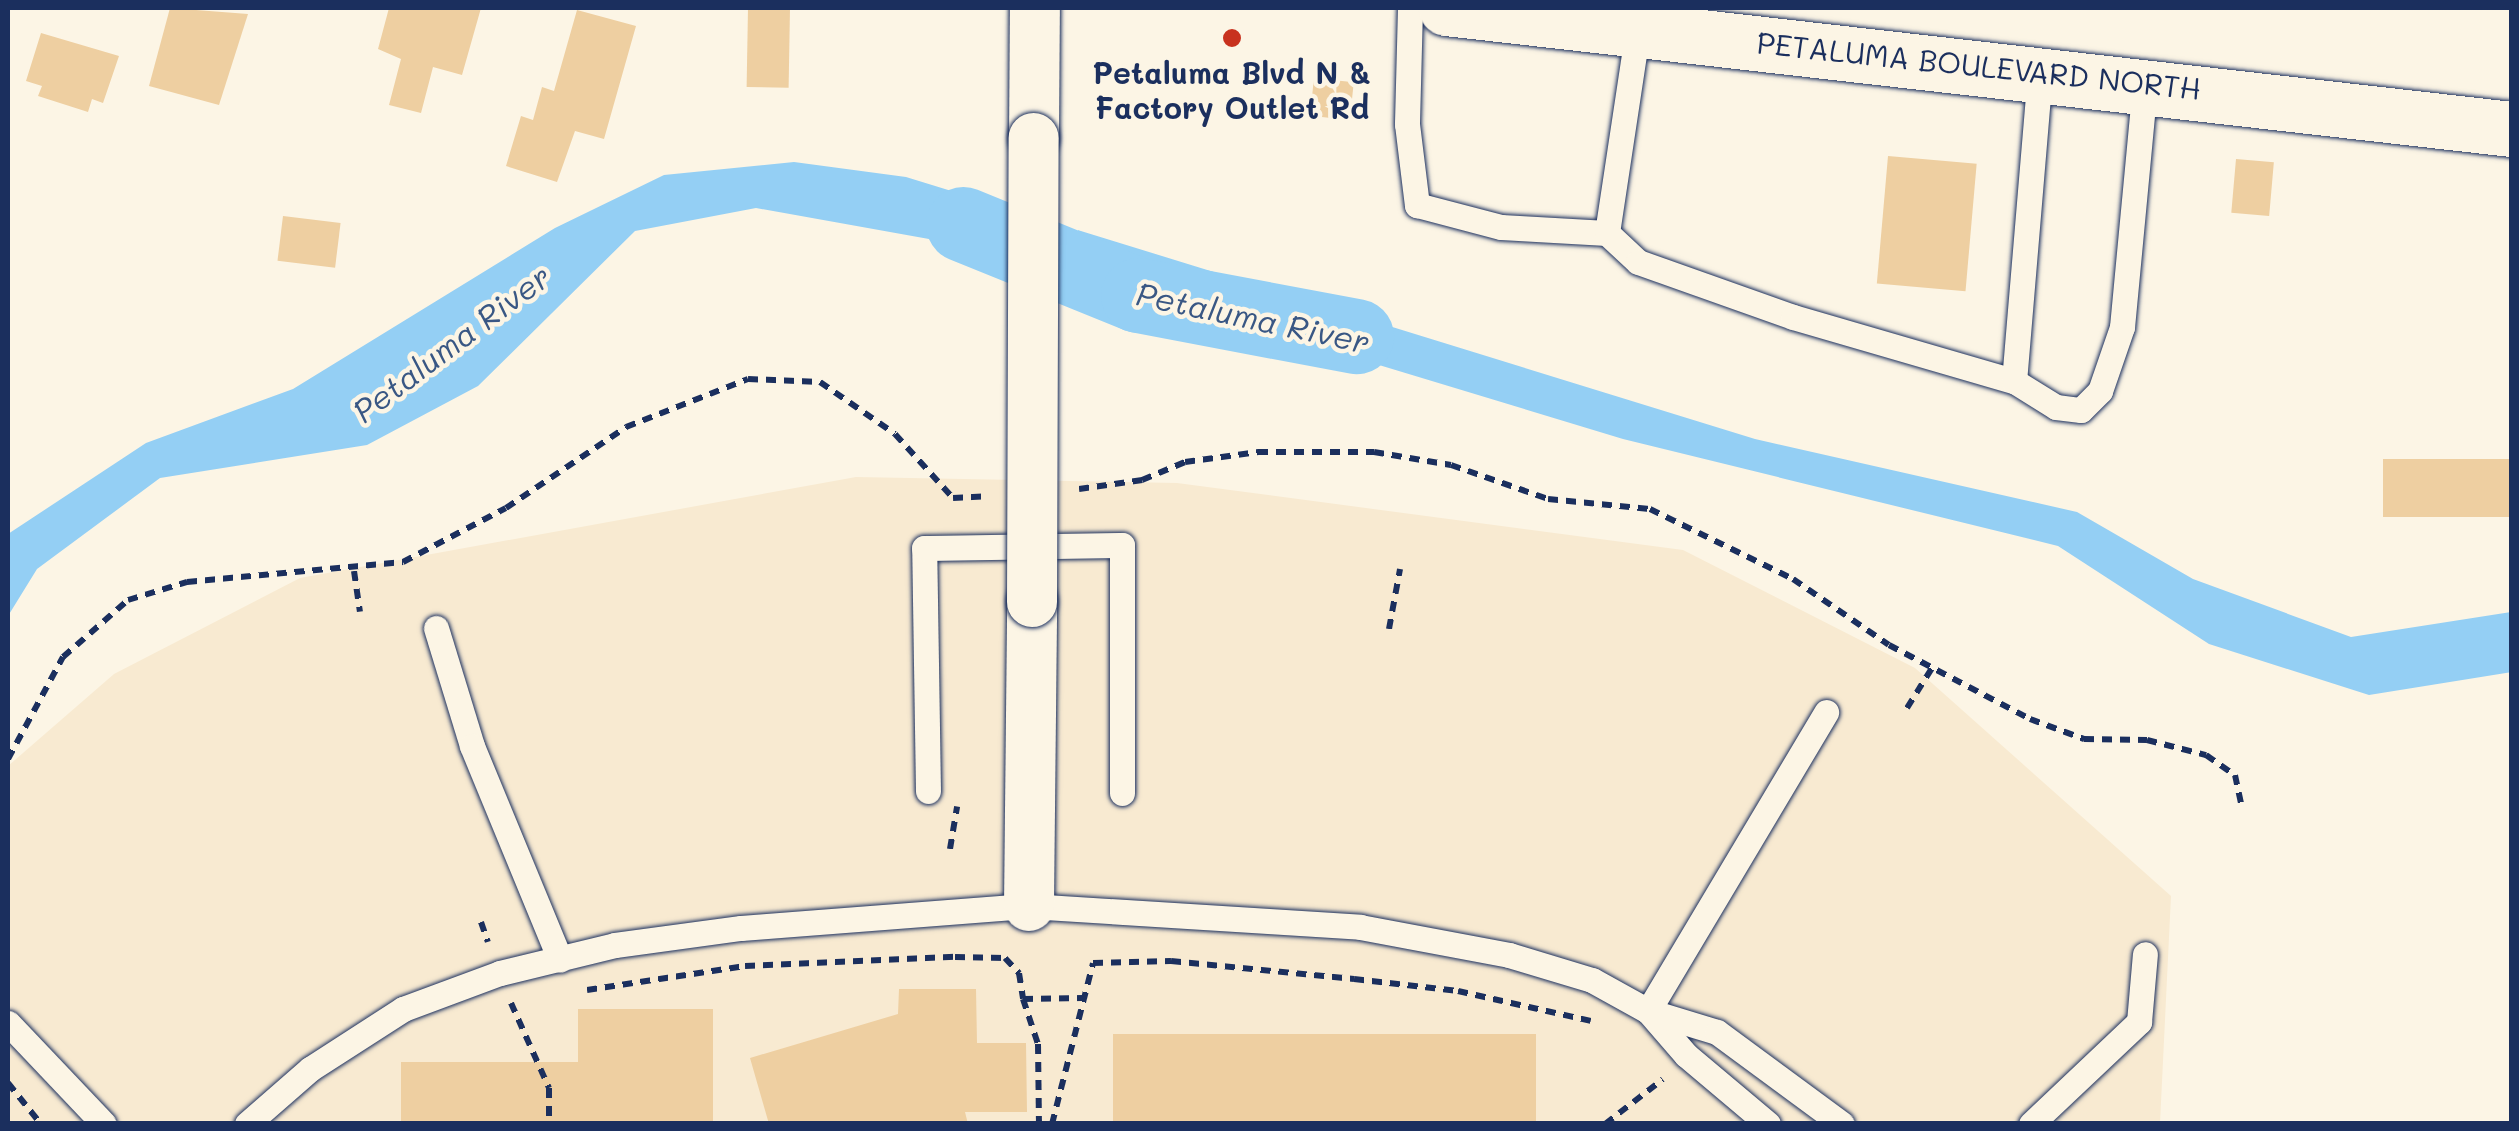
<!DOCTYPE html>
<style>
body{margin:0}
#map{position:relative;width:2519px;height:1131px;overflow:hidden;background:#fcf5e5;font-family:Mali,sans-serif}
div>[style]{position:absolute}
.built>*{inset:0;background:#f8ead1}
.water>*{inset:0;background:#94cff4}
.pier>*{inset:0;background:#fcf5e5}
.river>*{height:75px;margin:-37.5px;padding:0 37.5px;transform-origin:37.5px;border-radius:37.5px;background:#94cff4}
.building>*{inset:0;background:#eecfa1;transform-origin:0 0}
.path>*{height:6px;margin-top:-3px;transform-origin:0;background:repeating-linear-gradient(90deg,#1b2f5e 0 10px,transparent 0 18px)}
.roads{filter:drop-shadow(0 0 2px #1b2f5e) drop-shadow(0 0 2px #1b2f5e)}
.lane>*{height:25px;margin:-12.5px;padding:0 12.5px;transform-origin:12.5px;border-radius:12.5px;background:#fcf5e5}
.street>*{height:50px;margin:-25px;padding:0 25px;transform-origin:25px;border-radius:25px;background:#fcf5e5}
.secondary>*{height:55px;margin:-27.5px;padding:0 27.5px;transform-origin:27.5px;border-radius:27.5px;background:#fcf5e5}
.bridges{filter:drop-shadow(0 0 2px #1b2f5e) drop-shadow(0 0 2px #1b2f5e)}
.street-bridge>*{height:50px;margin:-25px;padding:0 25px;transform-origin:25px;border-radius:25px;background:#fcf5e5}
.dots>*{width:28px;height:28px;translate:-50% -50%;box-sizing:border-box;border:5px solid #fcf5e5;border-radius:50%}
span{translate:-50% -50%;white-space:nowrap;text-align:center;line-height:1.15;-webkit-text-stroke:9px #fcf5e5;paint-order:stroke}
.street-label{font-size:30px;color:#1b2f5e}
.poi-label{font-size:30px;color:#1b2f5e;font-weight:700}
.water-label{font-size:32px;color:#395784;font-style:italic}
.frame{position:absolute;inset:0;border:10px solid #1b2f5e;pointer-events:none}
</style>
<div id="map">
<div class="built">
<i style="clip-path:polygon(856px 477px,1177px 483px,1683px 550px,1915px 668px,2171px 896px,2160px 1123px,8px 1123px,8px 766px,114px 674px,300px 578px)"></i>
</div>
<div class="water">
<i style="clip-path:polygon(794px 162px,906px 177px,1755px 439px,2077px 512px,2193px 579px,2351px 637px,2511px 612px,2512px 672px,2369px 695px,2209px 644px,2058px 546px,1623px 439px,1379px 365px,1163px 281px,756px 208px,635px 231px,478px 386px,367px 445px,160px 478px,37px 569px,8px 616px,8px 534px,146px 443px,293px 389px,555px 228px,664px 175px)"></i>
</div>
<div class="pier">
<i style="clip-path:polygon(970px 191px,1078px 225px,1078px 271px,971px 251px)"></i>
</div>
<div class="river">
<i style="left:963px;top:224px;width:189px;rotate:22.1deg"></i>
<i style="left:1138px;top:295px;width:222px;rotate:10.7deg"></i>
</div>
<div class="building">
<i style="clip-path:polygon(170px 8px,248px 14px,219px 105px,149px 86px)"></i>
<i style="clip-path:polygon(389px 8px,481px 8px,462px 75px,433px 67px,421px 113px,389px 105px,401px 59px,378px 49px)"></i>
<i style="left:748px;top:8px;width:42px;height:79px;rotate:1deg"></i>
<i style="clip-path:polygon(577px 10px,636px 26px,604px 139px,575px 131px,557px 182px,506px 166px,521px 116px,533px 120px,542px 87px,554px 91px)"></i>
<i style="clip-path:polygon(41px 33px,119px 56px,103px 103px,92px 99px,88px 112px,38px 96px,42px 86px,26px 81px)"></i>
<i style="left:1314px;top:78px;width:40px;height:38px;rotate:6deg"></i>
<i style="left:1888px;top:156px;width:89px;height:128px;rotate:5deg"></i>
<i style="left:2236px;top:159px;width:38px;height:54px;rotate:5deg"></i>
<i style="left:283px;top:216px;width:58px;height:45px;rotate:7deg"></i>
<i style="left:2512px;top:459px;width:58px;height:129px;rotate:90deg"></i>
<i style="clip-path:polygon(899px 989px,976px 989px,977px 1043px,1026px 1043px,1027px 1112px,965px 1112px,968px 1124px,769px 1124px,750px 1058px,898px 1014px)"></i>
<i style="clip-path:polygon(578px 1009px,713px 1009px,713px 1124px,401px 1124px,401px 1062px,578px 1062px)"></i>
<i style="left:1536px;top:1034px;width:90px;height:423px;rotate:90deg"></i>
</div>
<div class="path">
<i style="left:1079px;top:489px;width:64px;rotate:-8.1deg"></i>
<i style="left:1142px;top:480px;width:47px;rotate:-22.7deg"></i>
<i style="left:1185px;top:462px;width:74px;rotate:-7.8deg"></i>
<i style="left:1258px;top:452px;width:116px"></i>
<i style="left:1374px;top:452px;width:78px;rotate:9.6deg"></i>
<i style="left:1451px;top:465px;width:103px;rotate:19.3deg"></i>
<i style="left:1548px;top:499px;width:102px;rotate:5.6deg"></i>
<i style="left:1650px;top:509px;width:159px;rotate:26.1deg"></i>
<i style="left:1793px;top:579px;width:116px;rotate:34.5deg"></i>
<i style="left:1889px;top:645px;width:159px;rotate:27.7deg"></i>
<i style="left:2030px;top:719px;width:58px;rotate:20.3deg"></i>
<i style="left:2084px;top:739px;width:63px;rotate:0.9deg"></i>
<i style="left:2147px;top:740px;width:61px;rotate:14.3deg"></i>
<i style="left:2206px;top:755px;width:35px;rotate:35deg"></i>
<i style="left:2235px;top:775px;width:29px;rotate:78deg"></i>
<i style="left:354px;top:571px;width:41px;rotate:81.7deg"></i>
<i style="left:1389px;top:629px;width:61px;rotate:-79.6deg"></i>
<i style="left:1907px;top:708px;width:47px;rotate:-58deg"></i>
<i style="left:8px;top:759px;width:116px;rotate:-61.7deg"></i>
<i style="left:63px;top:657px;width:86px;rotate:-41.2deg"></i>
<i style="left:128px;top:600px;width:62px;rotate:-17deg"></i>
<i style="left:187px;top:582px;width:217px;rotate:-5.3deg"></i>
<i style="left:403px;top:562px;width:116px;rotate:-27.7deg"></i>
<i style="left:506px;top:508px;width:145px;rotate:-34deg"></i>
<i style="left:626px;top:427px;width:131px;rotate:-21.5deg"></i>
<i style="left:748px;top:379px;width:72px;rotate:2.4deg"></i>
<i style="left:820px;top:382px;width:91px;rotate:34.7deg"></i>
<i style="left:895px;top:434px;width:86px;rotate:47.8deg"></i>
<i style="left:953px;top:498px;width:34px;rotate:-3deg"></i>
<i style="left:950px;top:849px;width:43px;rotate:-80.5deg"></i>
<i style="left:481px;top:922px;width:21px;rotate:71deg"></i>
<i style="left:587px;top:990px;width:160px;rotate:-8.6deg"></i>
<i style="left:745px;top:966px;width:210px;rotate:-2.5deg"></i>
<i style="left:955px;top:957px;width:50px;rotate:1.1deg"></i>
<i style="left:1005px;top:958px;width:21px;rotate:47deg"></i>
<i style="left:1019px;top:973px;width:26px;rotate:81deg"></i>
<i style="left:1023px;top:999px;width:60px;rotate:-1deg"></i>
<i style="left:1023px;top:999px;width:47px;rotate:71.6deg"></i>
<i style="left:1038px;top:1044px;width:80px;rotate:89.3deg"></i>
<i style="left:511px;top:1003px;width:93px;rotate:65.9deg"></i>
<i style="left:549px;top:1088px;width:36px;rotate:90deg"></i>
<i style="left:8px;top:1083px;width:53px;rotate:51.2deg"></i>
<i style="left:1052px;top:1124px;width:166px;rotate:-75.7deg"></i>
<i style="left:1093px;top:963px;width:78px;rotate:-1.5deg"></i>
<i style="left:1171px;top:961px;width:184px;rotate:5.6deg"></i>
<i style="left:1354px;top:979px;width:105px;rotate:6.6deg"></i>
<i style="left:1458px;top:991px;width:136px;rotate:12.7deg"></i>
<i style="left:1605px;top:1124px;width:73px;rotate:-37.8deg"></i>
</div>
<div class="roads">
<div class="lane">
<i style="left:1410px;top:8px;width:116px;rotate:91.5deg"></i>
<i style="left:1407px;top:124px;width:82px;rotate:83deg"></i>
<i style="left:1417px;top:205px;width:87px;rotate:14.7deg"></i>
<i style="left:1501px;top:227px;width:106px;rotate:3.2deg"></i>
<i style="left:1638px;top:28px;width:207px;rotate:98.6deg"></i>
<i style="left:1607px;top:233px;width:42px;rotate:43.1deg"></i>
<i style="left:1638px;top:262px;width:164px;rotate:19.5deg"></i>
<i style="left:1793px;top:317px;width:230px;rotate:16.2deg"></i>
<i style="left:2040px;top:72px;width:310px;rotate:94.8deg"></i>
<i style="left:2014px;top:381px;width:49px;rotate:31.8deg"></i>
<i style="left:2056px;top:407px;width:25px;rotate:7deg"></i>
<i style="left:2081px;top:410px;width:27px;rotate:-45deg"></i>
<i style="left:2100px;top:391px;width:68px;rotate:-71deg"></i>
<i style="left:2122px;top:327px;width:244px;rotate:-84.6deg"></i>
<i style="left:436px;top:628px;width:123px;rotate:73deg"></i>
<i style="left:472px;top:746px;width:231px;rotate:67.6deg"></i>
<i style="left:928px;top:791px;width:243px;rotate:-90.9deg"></i>
<i style="left:924px;top:548px;width:198px;rotate:-0.9deg"></i>
<i style="left:1122px;top:545px;width:248px;rotate:90deg"></i>
<i style="left:1648px;top:1011px;width:348px;rotate:-59.2deg"></i>
<i style="left:1648px;top:1011px;width:58px;rotate:49.2deg"></i>
<i style="left:1686px;top:1055px;width:107px;rotate:40.1deg"></i>
<i style="left:8px;top:1023px;width:139px;rotate:46.5deg"></i>
<i style="left:247px;top:1124px;width:84px;rotate:-41.1deg"></i>
<i style="left:310px;top:1069px;width:111px;rotate:-32.8deg"></i>
<i style="left:403px;top:1009px;width:103px;rotate:-20.4deg"></i>
<i style="left:500px;top:973px;width:118px;rotate:-13.7deg"></i>
<i style="left:615px;top:945px;width:127px;rotate:-7.7deg"></i>
<i style="left:741px;top:928px;width:289px;rotate:-4.4deg"></i>
<i style="left:1029px;top:906px;width:332px;rotate:3.6deg"></i>
<i style="left:1360px;top:927px;width:152px;rotate:10.6deg"></i>
<i style="left:1509px;top:955px;width:87px;rotate:16.8deg"></i>
<i style="left:1592px;top:980px;width:64px;rotate:29deg"></i>
<i style="left:1648px;top:1011px;width:72px;rotate:16.9deg"></i>
<i style="left:1717px;top:1032px;width:155px;rotate:36.4deg"></i>
<i style="left:2031px;top:1124px;width:149px;rotate:-43.4deg"></i>
<i style="left:2139px;top:1022px;width:68px;rotate:-85deg"></i>
</div>
<div class="street">
<i style="left:1034px;top:138px;width:130px;rotate:-89.6deg"></i>
<i style="left:1029px;top:906px;width:304px;rotate:-89.4deg"></i>
</div>
<div class="secondary">
<i style="left:1446px;top:8px;width:1073px;rotate:6.48deg"></i>
</div>
</div>
<div class="bridges">
<div class="street-bridge">
<i style="left:1032px;top:602px;width:464px;rotate:-89.8deg"></i>
</div>
</div>
<div class="dots">
<i style="left:1232px;top:38px;background:#c8321e"></i>
</div>
<div class="street-label">
<span style="left:1979px;top:65px;rotate:6deg">PETALUMA BOULEVARD NORTH</span>
</div>
<div class="poi-label">
<span style="left:1232px;top:89px">Petaluma Blvd N &amp;<br>Factory Outlet Rd</span>
</div>
<div class="water-label">
<span style="left:1253px;top:317px;rotate:12deg">Petaluma River</span>
<span style="left:451px;top:343px;rotate:-37deg">Petaluma River</span>
</div>
<div class="frame"></div>
</div>
